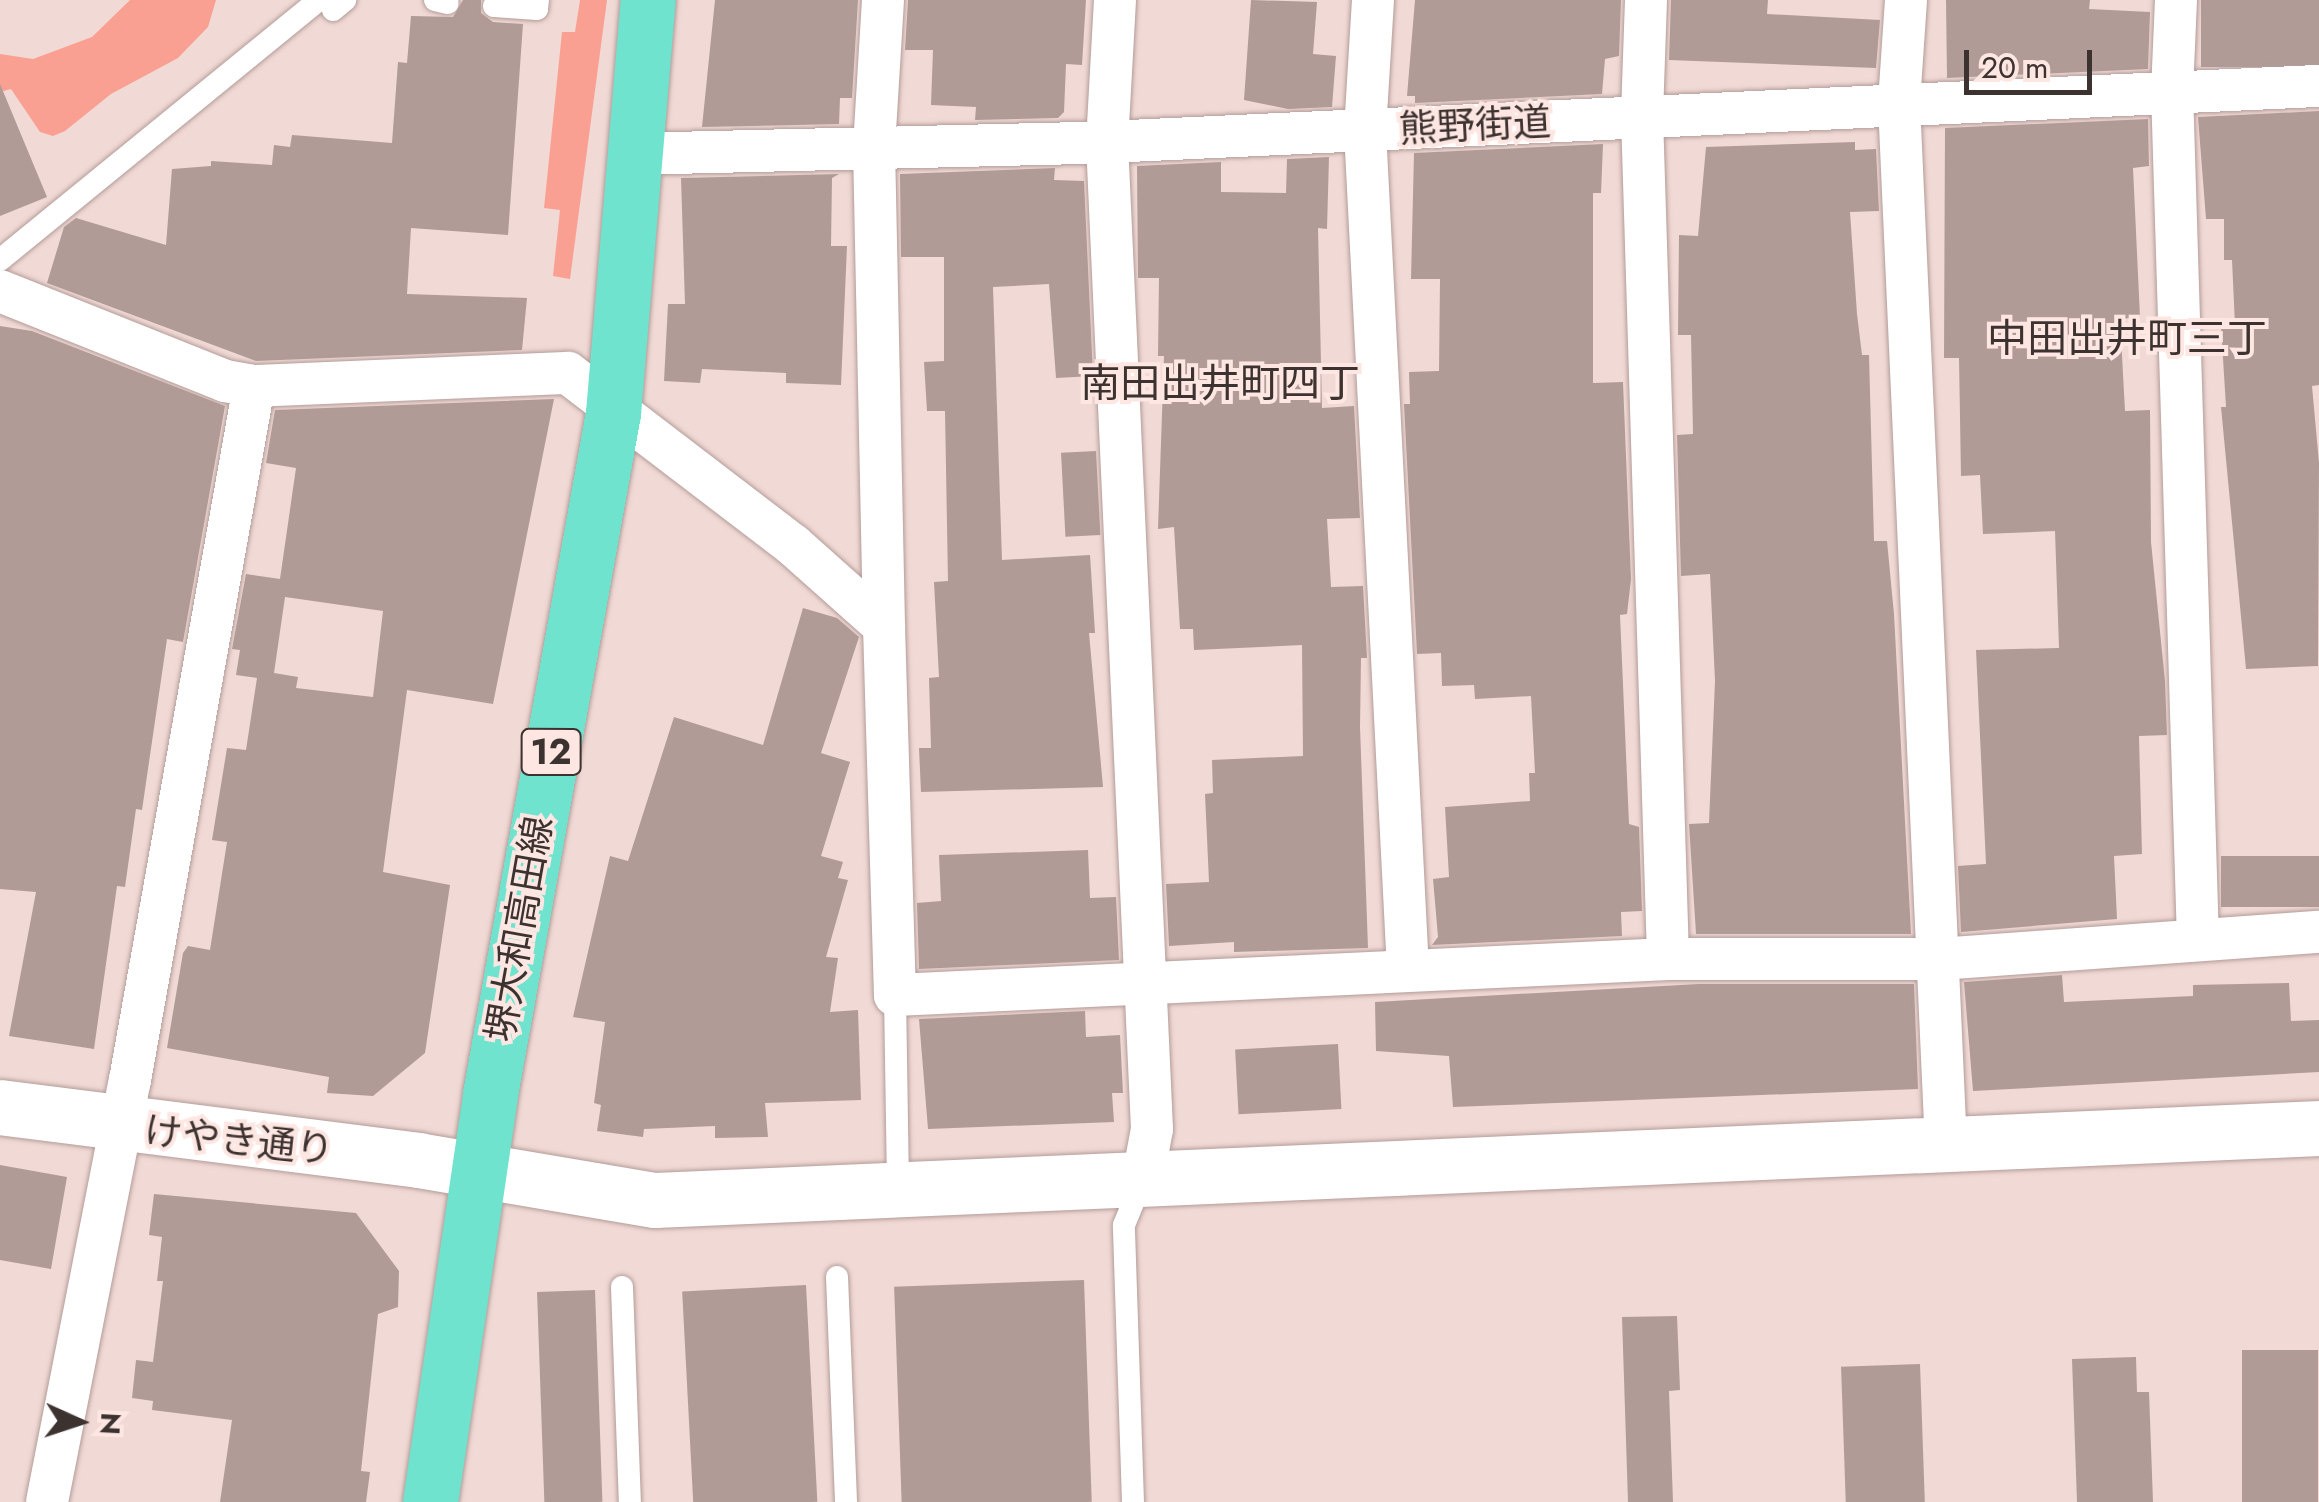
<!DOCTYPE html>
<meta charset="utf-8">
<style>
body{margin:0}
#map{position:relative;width:2319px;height:1502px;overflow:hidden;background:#f1d9d5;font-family:Jost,"Noto Sans JP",sans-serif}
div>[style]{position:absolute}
.green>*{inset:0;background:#faa092}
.building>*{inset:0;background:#b19b97;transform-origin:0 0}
.roads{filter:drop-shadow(0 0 2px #b39c99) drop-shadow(0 0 2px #b39c99)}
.lane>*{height:22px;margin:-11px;padding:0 11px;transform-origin:11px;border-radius:11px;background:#fff}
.street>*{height:42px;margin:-21px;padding:0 21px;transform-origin:21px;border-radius:21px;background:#fff}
.secondary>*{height:55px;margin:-27.5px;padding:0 27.5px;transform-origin:27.5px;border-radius:27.5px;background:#fff}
.primary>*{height:55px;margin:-27.5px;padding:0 27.5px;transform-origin:27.5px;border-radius:27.5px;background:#6fe3ce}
span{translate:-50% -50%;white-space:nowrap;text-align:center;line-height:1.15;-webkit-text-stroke:8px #fee6e2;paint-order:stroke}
.shield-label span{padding:2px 8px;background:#fee6e2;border:2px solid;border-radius:8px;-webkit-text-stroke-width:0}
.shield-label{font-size:35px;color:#3c3331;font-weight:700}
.street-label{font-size:38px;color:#3c3331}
.neighbourhood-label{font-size:40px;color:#3c3331}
.north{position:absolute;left:30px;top:1372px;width:100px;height:100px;-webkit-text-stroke:8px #fee6e2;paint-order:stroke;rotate:93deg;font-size:28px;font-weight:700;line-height:40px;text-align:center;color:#3c3331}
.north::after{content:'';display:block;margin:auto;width:35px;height:45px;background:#3c3331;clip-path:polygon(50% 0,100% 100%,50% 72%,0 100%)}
.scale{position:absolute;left:1964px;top:50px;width:128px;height:45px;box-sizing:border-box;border:5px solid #3c3331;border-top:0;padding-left:12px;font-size:30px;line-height:35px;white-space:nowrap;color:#3c3331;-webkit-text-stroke:8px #fee6e2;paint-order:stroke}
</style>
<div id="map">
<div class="green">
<i style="clip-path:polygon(130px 0,216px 0,208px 27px,178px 58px,111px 94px,65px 131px,53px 136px,40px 132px,11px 89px,0 92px,0 54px,33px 59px,92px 37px)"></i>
<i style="clip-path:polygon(580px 0,607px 0,570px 279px,553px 276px,560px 210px,544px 208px,562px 32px,575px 32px)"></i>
</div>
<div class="building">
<i style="clip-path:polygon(463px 0,481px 0,481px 13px,493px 22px,523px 24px,508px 235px,411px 228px,407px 294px,527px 298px,522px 350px,256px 361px,47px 283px,64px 227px,76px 218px,166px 245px,172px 169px,211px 166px,211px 161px,272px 165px,274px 145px,290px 147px,292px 135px,392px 143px,398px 62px,407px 63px,411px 16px,453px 17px)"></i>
<i style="clip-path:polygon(715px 0,858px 0,852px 98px,840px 98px,839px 124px,702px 127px)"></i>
<i style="clip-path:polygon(908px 0,1086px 0,1082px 65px,1066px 64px,1064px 112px,1058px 118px,975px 120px,976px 107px,931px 105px,933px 50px,905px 50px)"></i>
<i style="clip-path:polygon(1251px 0,1317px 2px,1313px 54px,1336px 56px,1332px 107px,1288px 109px,1244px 100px)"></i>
<i style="clip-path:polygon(1415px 0,1621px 0,1619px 56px,1605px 59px,1602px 94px,1415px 103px,1415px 96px,1407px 96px)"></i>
<i style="clip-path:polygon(1671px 0,1768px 0,1767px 14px,1880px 20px,1876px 68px,1669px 60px)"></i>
<i style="clip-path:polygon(1946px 0,2090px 0,2089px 9px,2150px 12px,2148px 69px,1947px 78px)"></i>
<i style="left:2201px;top:0;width:118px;height:67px"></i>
<i style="clip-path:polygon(0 84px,47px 197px,0 216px)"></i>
<i style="clip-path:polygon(2319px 111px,2319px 385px,2312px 386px,2319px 463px,2318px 666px,2246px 669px,2221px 407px,2226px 407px,2221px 326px,2235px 325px,2232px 260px,2224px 260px,2224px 219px,2206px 219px,2198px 117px)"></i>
<i style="clip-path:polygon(2148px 119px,2149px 166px,2133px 168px,2140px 317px,2120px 319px,2125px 411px,2150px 410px,2151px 542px,2165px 681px,2167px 735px,2139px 736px,2142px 854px,2114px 856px,2117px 919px,1961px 932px,1958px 866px,1986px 864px,1976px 650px,2059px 648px,2055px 531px,1983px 534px,1980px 475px,1961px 476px,1959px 358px,1944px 358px,1945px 128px)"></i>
<i style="clip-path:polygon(1855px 142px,1855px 150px,1876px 149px,1879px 211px,1850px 212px,1857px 314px,1862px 355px,1869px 355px,1874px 541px,1887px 541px,1894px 614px,1911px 934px,1696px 934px,1689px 824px,1709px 823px,1715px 681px,1710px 574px,1681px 576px,1677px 435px,1693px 434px,1691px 335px,1678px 335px,1679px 235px,1698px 236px,1706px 147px)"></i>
<i style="clip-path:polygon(1603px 144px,1601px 193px,1593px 193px,1593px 383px,1623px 382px,1631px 579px,1627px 614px,1620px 615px,1629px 824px,1639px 827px,1642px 911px,1621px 912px,1622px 936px,1432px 945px,1438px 937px,1433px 879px,1449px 877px,1445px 807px,1530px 801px,1529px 773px,1535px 773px,1531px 696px,1475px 699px,1474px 685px,1442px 686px,1441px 653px,1417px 654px,1404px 404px,1410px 404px,1409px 372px,1439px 371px,1440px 279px,1411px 279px,1414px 153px)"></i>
<i style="clip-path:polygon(1329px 157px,1327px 229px,1318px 228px,1322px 408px,1354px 406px,1360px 518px,1327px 519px,1331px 587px,1363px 586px,1367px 658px,1361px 658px,1360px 727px,1368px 948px,1234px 952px,1234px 942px,1169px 946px,1166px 884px,1209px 882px,1205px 794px,1213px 793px,1212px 760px,1303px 756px,1302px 645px,1194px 650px,1193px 629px,1180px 629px,1174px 527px,1158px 529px,1164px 356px,1158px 356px,1159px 278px,1138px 278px,1137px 166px,1221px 162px,1221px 192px,1286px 193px,1287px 159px)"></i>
<i style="clip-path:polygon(1055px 168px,1054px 180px,1084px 181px,1093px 376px,1056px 378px,1049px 284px,993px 287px,1002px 560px,1090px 555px,1095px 633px,1089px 633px,1103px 787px,921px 792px,919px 748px,931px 748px,929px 678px,939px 677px,934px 582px,948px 581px,945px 411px,927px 411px,924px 362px,944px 361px,944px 257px,901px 257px,900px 174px)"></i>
<i style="clip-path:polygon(839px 174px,832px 178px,831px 246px,847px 246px,841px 385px,786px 383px,786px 373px,702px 369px,700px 383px,664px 381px,668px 304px,685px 304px,681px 178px)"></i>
<i style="clip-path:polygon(0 326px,32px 331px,225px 406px,183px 642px,167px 639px,142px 810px,136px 809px,125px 887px,117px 886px,94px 1049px,9px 1036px,36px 892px,0 889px)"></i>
<i style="clip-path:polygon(evenodd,554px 399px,493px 704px,407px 690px,383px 872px,450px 885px,425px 1053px,373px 1096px,327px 1093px,329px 1077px,167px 1048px,183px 953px,188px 946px,210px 950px,227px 842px,212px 840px,227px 748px,246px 750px,257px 678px,236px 675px,240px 650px,232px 649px,246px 574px,280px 579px,296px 468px,266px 463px,275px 410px,554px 399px,285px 597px,383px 611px,373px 697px,296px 688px,298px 677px,274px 673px,285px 597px)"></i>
<i style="left:1096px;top:451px;width:84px;height:35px;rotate:87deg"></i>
<i style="clip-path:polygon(803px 608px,837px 618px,859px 637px,821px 753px,850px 762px,821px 856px,843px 862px,838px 878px,848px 880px,826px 957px,838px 958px,830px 1012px,858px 1010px,861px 1100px,765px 1103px,768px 1137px,715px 1138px,715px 1126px,644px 1129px,643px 1137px,597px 1131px,601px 1105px,594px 1103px,605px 1022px,573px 1017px,610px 856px,628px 861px,674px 717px,763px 745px)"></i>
<i style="clip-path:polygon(1088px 850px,1090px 898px,1116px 897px,1119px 960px,919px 969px,917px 903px,941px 901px,939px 855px)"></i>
<i style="left:2319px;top:856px;width:51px;height:98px;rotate:90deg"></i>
<i style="clip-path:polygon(2062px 975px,2064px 1002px,2193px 996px,2193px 985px,2289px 983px,2291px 1021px,2319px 1020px,2319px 1072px,1973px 1091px,1964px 982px)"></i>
<i style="clip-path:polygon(1699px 984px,1914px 984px,1918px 1089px,1453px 1107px,1449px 1056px,1376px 1051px,1375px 1002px)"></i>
<i style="clip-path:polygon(1085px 1011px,1086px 1037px,1120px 1035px,1123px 1093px,1112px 1093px,1114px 1122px,928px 1129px,919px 1019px)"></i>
<i style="left:1338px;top:1044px;width:65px;height:103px;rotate:87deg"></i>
<i style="clip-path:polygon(0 1165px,67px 1177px,51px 1269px,0 1260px)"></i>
<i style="clip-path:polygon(154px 1194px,356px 1213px,399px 1271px,398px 1307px,378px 1314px,361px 1471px,370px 1472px,366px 1502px,220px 1502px,232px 1420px,152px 1410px,153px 1401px,132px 1398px,136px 1360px,153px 1362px,163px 1281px,157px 1281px,162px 1237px,149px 1235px)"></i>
<i style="left:1084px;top:1280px;width:222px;height:190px;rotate:88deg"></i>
<i style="left:806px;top:1285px;width:217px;height:124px;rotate:87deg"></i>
<i style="left:595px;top:1290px;width:212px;height:58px;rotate:88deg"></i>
<i style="clip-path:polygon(1677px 1316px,1680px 1390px,1669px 1391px,1673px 1502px,1628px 1502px,1622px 1317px)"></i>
<i style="left:2318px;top:1350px;width:152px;height:76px;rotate:90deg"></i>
<i style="clip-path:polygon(2136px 1357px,2137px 1392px,2149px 1392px,2153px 1502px,2077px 1502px,2072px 1359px)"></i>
<i style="left:1920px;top:1364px;width:138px;height:79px;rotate:88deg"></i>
</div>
<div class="roads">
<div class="lane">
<i style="left:435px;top:0;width:13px;rotate:13deg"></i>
<i style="left:494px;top:6px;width:43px;rotate:4deg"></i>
<i style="left:537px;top:9px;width:9px;rotate:-84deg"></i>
<i style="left:333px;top:10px;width:16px;rotate:-40deg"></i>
<i style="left:0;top:260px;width:412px;rotate:-39.2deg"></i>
<i style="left:895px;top:995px;width:196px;rotate:89.1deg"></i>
<i style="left:837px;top:1277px;width:225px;rotate:87.7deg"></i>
<i style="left:622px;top:1287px;width:215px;rotate:87.9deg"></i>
<i style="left:1133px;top:1502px;width:277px;rotate:-91.9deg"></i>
<i style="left:1124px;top:1225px;width:48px;rotate:-67.8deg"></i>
</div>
<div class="street">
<i style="left:883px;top:0;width:147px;rotate:93.5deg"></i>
<i style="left:874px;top:147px;width:479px;rotate:88.8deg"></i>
<i style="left:1115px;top:0;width:142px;rotate:93.2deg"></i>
<i style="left:1107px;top:142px;width:988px;rotate:87.39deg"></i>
<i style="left:1152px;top:1129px;width:49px;rotate:100.6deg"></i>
<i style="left:1373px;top:0;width:130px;rotate:93.5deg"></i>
<i style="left:1365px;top:130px;width:840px;rotate:87.07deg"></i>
<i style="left:1646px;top:0;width:116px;rotate:92deg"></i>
<i style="left:1642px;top:116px;width:843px;rotate:88.23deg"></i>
<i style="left:1906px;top:0;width:103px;rotate:93.9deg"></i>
<i style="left:1899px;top:103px;width:1043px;rotate:87.42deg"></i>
<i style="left:2176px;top:0;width:90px;rotate:92.5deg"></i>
<i style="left:2172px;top:90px;width:849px;rotate:88.25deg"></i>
<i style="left:631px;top:154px;width:476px;rotate:-1.4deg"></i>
<i style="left:1107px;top:142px;width:1213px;rotate:-2.65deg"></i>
<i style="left:0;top:291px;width:242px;rotate:21.8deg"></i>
<i style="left:225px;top:381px;width:29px;rotate:10deg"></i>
<i style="left:254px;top:386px;width:314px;rotate:-2.4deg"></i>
<i style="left:568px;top:373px;width:283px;rotate:37.4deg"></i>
<i style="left:793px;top:545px;width:122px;rotate:41.7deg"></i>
<i style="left:884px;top:626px;width:369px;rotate:88.3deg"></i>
<i style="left:895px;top:995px;width:774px;rotate:-2.67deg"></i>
<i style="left:1668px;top:959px;width:271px"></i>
<i style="left:1939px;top:959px;width:381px;rotate:-4.1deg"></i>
<i style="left:47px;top:1502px;width:430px;rotate:-78.9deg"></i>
<i style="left:130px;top:1080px;width:705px;rotate:-79.87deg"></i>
</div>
<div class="secondary">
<i style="left:0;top:1107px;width:421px;rotate:7.2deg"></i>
<i style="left:418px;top:1160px;width:240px;rotate:9.6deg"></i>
<i style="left:655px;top:1200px;width:1666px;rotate:-2.48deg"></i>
</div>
<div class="primary">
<i style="left:430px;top:1502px;width:412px;rotate:-81.6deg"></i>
<i style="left:490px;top:1094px;width:692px;rotate:-79.76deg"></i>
<i style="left:613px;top:413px;width:414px;rotate:-85.2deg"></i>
</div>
</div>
<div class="shield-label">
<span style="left:551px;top:752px">12</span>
</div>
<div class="street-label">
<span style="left:1475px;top:125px;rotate:-3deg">熊野街道</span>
<span style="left:519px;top:929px;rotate:-80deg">堺大和高田線</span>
<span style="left:239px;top:1140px;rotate:6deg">けやき通り</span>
</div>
<div class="neighbourhood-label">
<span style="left:2127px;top:338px">中田出井町三丁</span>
<span style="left:1220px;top:383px">南田出井町四丁</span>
</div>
<div class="north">N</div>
<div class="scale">20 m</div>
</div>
